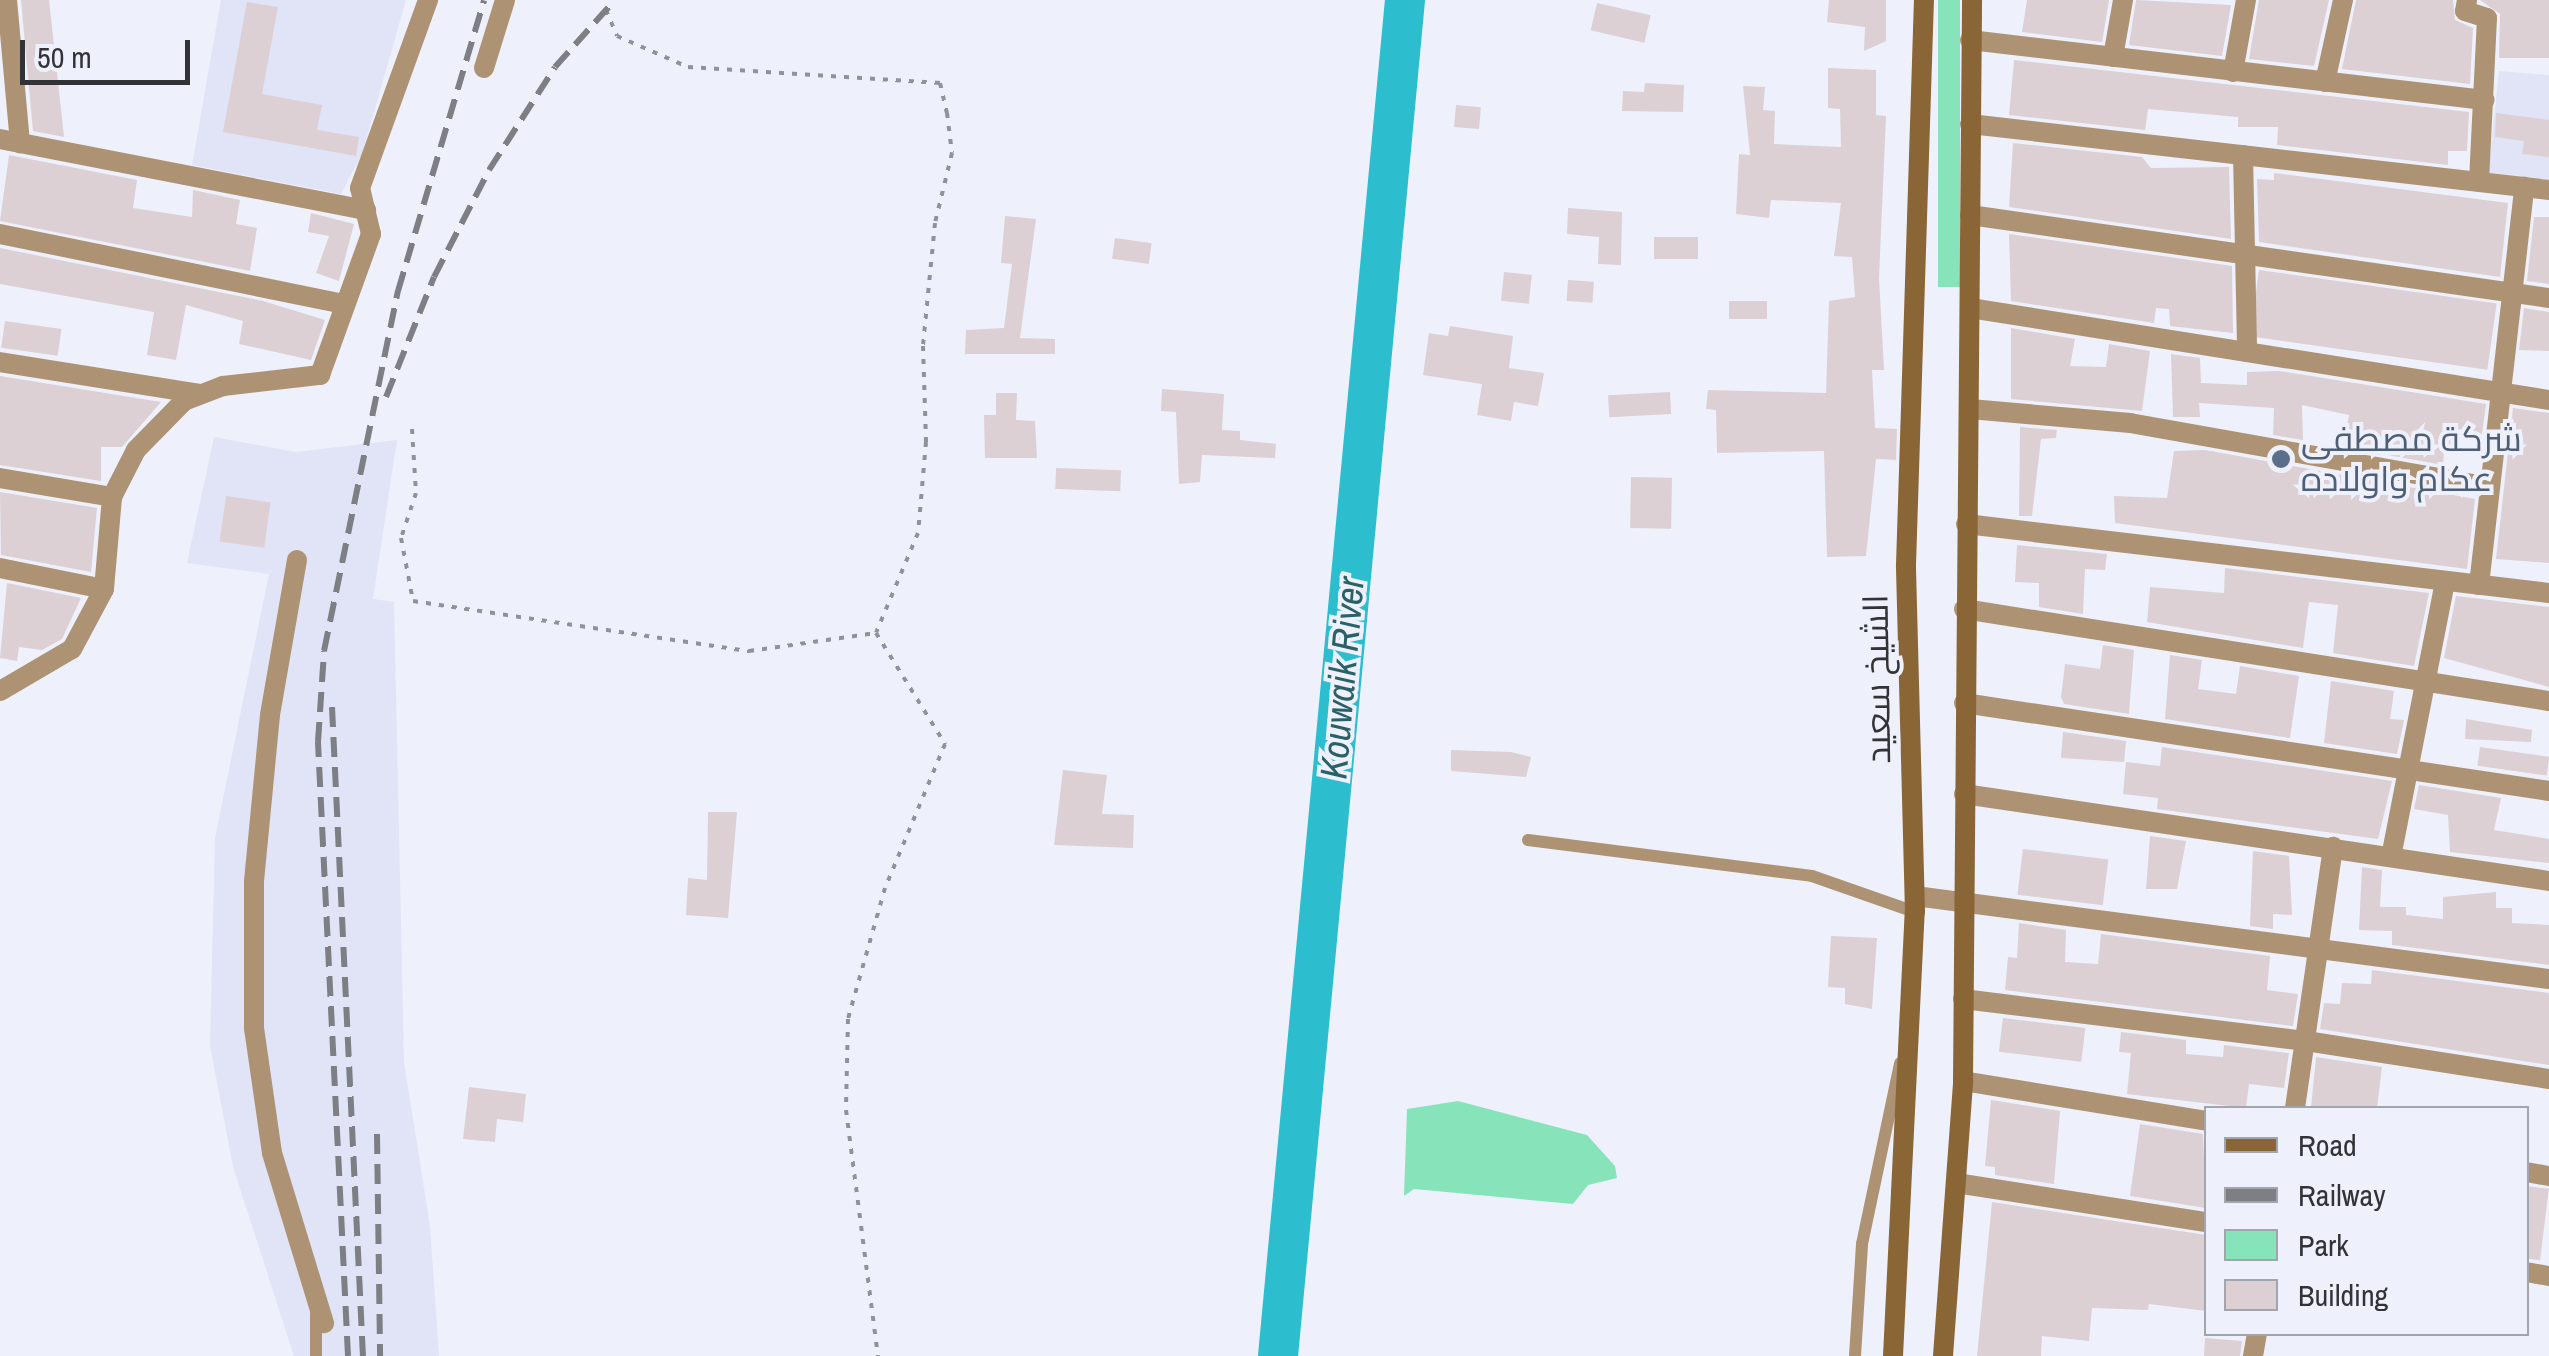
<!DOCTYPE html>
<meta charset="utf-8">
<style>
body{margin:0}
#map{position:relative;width:2549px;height:1356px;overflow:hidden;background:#eef1fb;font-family:"Archivo Narrow",Cairo,sans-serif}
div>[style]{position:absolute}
.built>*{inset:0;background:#e0e4f6}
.green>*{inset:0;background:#87e4ba;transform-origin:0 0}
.river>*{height:40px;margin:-20px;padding:0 20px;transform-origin:20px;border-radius:20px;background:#2cbdcf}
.building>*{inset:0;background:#dcd0d4;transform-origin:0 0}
.path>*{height:4px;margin-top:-2px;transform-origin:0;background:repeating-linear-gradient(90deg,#909299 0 5px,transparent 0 13px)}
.service>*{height:12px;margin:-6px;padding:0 6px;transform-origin:6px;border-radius:6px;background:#ad9374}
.minor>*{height:20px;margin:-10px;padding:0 10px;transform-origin:10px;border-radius:10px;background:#ad9374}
.secondary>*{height:20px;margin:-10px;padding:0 10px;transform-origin:10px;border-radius:10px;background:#8a6536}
.rail>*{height:6px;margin-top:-3px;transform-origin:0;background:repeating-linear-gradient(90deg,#7d7f85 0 20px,transparent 0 30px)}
.dots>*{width:28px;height:28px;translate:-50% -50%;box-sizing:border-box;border:5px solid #eef1fb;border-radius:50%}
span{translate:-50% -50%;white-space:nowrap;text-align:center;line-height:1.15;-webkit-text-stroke:8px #eef1fb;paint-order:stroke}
.service-label{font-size:35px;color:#4e5e75}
.left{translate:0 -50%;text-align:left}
.street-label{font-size:35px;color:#323337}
.water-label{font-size:38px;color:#2a6169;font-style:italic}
.legend{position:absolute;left:2204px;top:1106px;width:325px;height:230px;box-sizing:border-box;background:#eef1fb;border:2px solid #a3a5ad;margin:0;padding:12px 18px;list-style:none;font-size:30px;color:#323337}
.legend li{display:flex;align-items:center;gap:20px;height:50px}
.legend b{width:50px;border:2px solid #a3a5ad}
.scale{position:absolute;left:20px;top:40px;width:170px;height:45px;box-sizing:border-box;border:5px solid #323337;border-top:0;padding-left:12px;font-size:30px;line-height:35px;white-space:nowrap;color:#323337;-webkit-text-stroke:8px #eef1fb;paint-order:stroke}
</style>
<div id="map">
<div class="built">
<i style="clip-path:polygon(221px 0,406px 0,362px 154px,341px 194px,192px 165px)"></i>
<i style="clip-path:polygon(2499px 71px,2549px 75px,2549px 183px,2488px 177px)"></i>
<i style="clip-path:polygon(214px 437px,296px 452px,397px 440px,373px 599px,394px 602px,404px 1062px,430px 1226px,439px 1356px,294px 1356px,233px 1167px,210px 1045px,215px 838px,269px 574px,187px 563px)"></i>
</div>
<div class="green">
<i style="left:1938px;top:0;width:22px;height:287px"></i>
<i style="clip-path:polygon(1458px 1101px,1587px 1135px,1615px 1166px,1617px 1178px,1588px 1185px,1573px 1204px,1414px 1189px,1404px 1196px,1407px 1109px)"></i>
</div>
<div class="river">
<i style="left:1278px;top:1356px;width:1362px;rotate:-84.65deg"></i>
</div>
<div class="building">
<i style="clip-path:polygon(21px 0,49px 0,64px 137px,33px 131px)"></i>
<i style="clip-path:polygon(1829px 0,1886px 0,1886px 41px,1864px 51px,1865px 27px,1827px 22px)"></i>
<i style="clip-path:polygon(2027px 0,2109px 0,2102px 42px,2022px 32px)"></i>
<i style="clip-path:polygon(2136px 0,2231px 5px,2222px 56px,2129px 45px)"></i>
<i style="clip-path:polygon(2259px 0,2329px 0,2314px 66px,2249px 59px)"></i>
<i style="clip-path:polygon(2356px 0,2453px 0,2455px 20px,2473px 28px,2470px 84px,2342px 69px)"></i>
<i style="clip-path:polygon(2480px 0,2549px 0,2549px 58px,2499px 58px,2500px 14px)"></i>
<i style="clip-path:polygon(247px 2px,278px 7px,262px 94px,322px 105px,317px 130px,359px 137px,356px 156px,223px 132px)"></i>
<i style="left:1597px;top:3px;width:55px;height:28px;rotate:13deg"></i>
<i style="clip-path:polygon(2014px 60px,2469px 112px,2467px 151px,2448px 151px,2448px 165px,2277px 145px,2278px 127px,2238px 127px,2238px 117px,2148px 109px,2145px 130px,2009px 115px)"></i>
<i style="clip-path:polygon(1828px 68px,1876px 70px,1876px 115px,1886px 116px,1879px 278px,1884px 370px,1872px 370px,1875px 428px,1897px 429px,1896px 460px,1876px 459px,1866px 556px,1827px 557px,1824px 451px,1717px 453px,1716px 410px,1706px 409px,1708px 390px,1826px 393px,1829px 301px,1855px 297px,1852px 257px,1834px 256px,1841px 203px,1771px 200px,1769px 218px,1736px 214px,1739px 154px,1750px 155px,1743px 86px,1765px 87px,1763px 110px,1775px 111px,1774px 144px,1841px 147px,1840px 109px,1828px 108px)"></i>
<i style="clip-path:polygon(1645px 83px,1684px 85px,1683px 112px,1622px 111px,1623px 91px,1644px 92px)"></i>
<i style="left:1456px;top:105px;width:25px;height:22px;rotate:5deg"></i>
<i style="clip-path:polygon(2496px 113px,2549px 120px,2549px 157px,2522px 154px,2524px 141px,2495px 137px)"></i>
<i style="clip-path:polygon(2013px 143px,2142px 157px,2151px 168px,2229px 167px,2231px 239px,2009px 207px)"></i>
<i style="clip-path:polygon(9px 155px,137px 180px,133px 208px,192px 217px,193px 190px,240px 200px,236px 224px,257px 228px,250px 271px,0 221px)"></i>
<i style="clip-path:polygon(2274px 173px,2508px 203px,2500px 277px,2259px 242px,2257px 179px,2274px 180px)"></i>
<i style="clip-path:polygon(1568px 208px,1622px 212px,1621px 265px,1598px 264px,1599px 237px,1567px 234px)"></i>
<i style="clip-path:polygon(311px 213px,354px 224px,339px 281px,316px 273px,329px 236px,308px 232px)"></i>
<i style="clip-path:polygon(1005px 216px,1036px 219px,1020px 338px,1055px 339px,1055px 354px,965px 354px,966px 330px,1004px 328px,1012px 264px,1001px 263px)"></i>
<i style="clip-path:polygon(2534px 217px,2549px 217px,2549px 284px,2527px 281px)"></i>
<i style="clip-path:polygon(2009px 234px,2232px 266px,2233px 333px,2170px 326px,2169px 309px,2156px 308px,2154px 323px,2011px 301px)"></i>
<i style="left:1698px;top:237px;width:22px;height:44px;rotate:90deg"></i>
<i style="left:1115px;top:238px;width:37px;height:21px;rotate:8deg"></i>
<i style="clip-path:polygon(0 248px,263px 301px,325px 320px,311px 360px,239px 344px,243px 321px,186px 305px,176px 360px,147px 355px,154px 312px,0 284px)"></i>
<i style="left:2259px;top:270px;width:240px;height:67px;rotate:8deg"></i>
<i style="left:1504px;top:272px;width:28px;height:29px;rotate:6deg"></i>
<i style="left:1568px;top:280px;width:26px;height:21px;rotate:4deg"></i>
<i style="left:1729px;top:301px;width:38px;height:18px"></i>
<i style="clip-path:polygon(2524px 308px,2549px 312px,2549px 351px,2519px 350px)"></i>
<i style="left:5px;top:321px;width:57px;height:27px;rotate:8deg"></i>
<i style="clip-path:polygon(1450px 326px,1513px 336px,1509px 368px,1544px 373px,1538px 406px,1514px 402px,1511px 421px,1477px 415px,1482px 384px,1423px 375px,1429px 333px,1448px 336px)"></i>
<i style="clip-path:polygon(2011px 328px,2075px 339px,2070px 366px,2106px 367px,2109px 344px,2150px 351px,2142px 411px,2011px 399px)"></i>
<i style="clip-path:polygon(2171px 354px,2200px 358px,2201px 383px,2247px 385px,2247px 372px,2279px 371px,2486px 404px,2482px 434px,2458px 432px,2456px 452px,2444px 451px,2443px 465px,2343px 447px,2349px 415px,2302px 405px,2303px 440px,2273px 435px,2274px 408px,2199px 403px,2200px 417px,2173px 417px)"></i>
<i style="clip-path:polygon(0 376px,161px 402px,122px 447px,101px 447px,101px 481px,0 465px)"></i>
<i style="clip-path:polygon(1162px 389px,1224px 394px,1222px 430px,1240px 431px,1240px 440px,1276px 444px,1275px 458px,1202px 455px,1200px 482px,1179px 484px,1176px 412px,1161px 411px)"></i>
<i style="left:1670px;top:392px;width:22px;height:62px;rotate:87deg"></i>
<i style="clip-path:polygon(996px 393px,1017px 393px,1016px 420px,1035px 421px,1037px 458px,985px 458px,984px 415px,996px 415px)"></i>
<i style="clip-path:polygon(2513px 408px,2549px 413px,2549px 563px,2496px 559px)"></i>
<i style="clip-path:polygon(2020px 427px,2057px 430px,2056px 438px,2041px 439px,2032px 516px,2019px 516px)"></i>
<i style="clip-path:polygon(2205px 450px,2475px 499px,2467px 569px,2115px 523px,2114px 496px,2167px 498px,2174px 451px)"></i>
<i style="left:1056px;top:468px;width:65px;height:21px;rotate:2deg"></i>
<i style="left:1631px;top:477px;width:41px;height:51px;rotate:1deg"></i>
<i style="clip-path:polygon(0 492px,97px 508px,91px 572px,1px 555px)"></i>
<i style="left:226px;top:496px;width:45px;height:46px;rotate:8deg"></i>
<i style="clip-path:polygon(2017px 545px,2107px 554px,2105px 570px,2085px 569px,2083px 614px,2039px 607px,2039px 583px,2015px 582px)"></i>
<i style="clip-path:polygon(2225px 568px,2429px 593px,2414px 666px,2333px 653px,2338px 605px,2309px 602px,2303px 648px,2147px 622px,2150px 587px,2224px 593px)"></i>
<i style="clip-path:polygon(7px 583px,81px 598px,62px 639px,42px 650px,19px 647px,17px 661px,0 658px)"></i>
<i style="clip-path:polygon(2456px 596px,2549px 607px,2549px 687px,2444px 658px)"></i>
<i style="clip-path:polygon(2103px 645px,2134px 650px,2129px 714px,2064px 704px,2061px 697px,2065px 664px,2100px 669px)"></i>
<i style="clip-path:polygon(2170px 655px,2202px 660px,2198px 689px,2236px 694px,2240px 666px,2299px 676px,2290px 738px,2165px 719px)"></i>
<i style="clip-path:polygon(2331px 681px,2394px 691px,2390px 719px,2404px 720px,2397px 754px,2324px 743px)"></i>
<i style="clip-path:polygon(2466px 719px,2532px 730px,2531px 742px,2465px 739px)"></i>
<i style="clip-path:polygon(2063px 732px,2126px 741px,2124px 762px,2061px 758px)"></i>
<i style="clip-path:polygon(2162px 747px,2392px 781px,2378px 839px,2157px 809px,2158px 798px,2123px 794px,2126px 762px,2160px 766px)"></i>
<i style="left:2480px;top:747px;width:70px;height:19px;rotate:8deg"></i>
<i style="clip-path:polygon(1451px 750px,1511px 752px,1531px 757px,1526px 777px,1451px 771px)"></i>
<i style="clip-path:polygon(1063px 770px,1107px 775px,1102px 814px,1134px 815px,1133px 848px,1054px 845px)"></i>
<i style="clip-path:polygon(2419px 785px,2501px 798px,2494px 830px,2549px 839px,2549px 863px,2450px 852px,2448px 815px,2414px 809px)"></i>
<i style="clip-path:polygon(708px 812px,737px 812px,728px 918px,686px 915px,688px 878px,707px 880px)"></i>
<i style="clip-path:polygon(2150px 836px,2186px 841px,2177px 889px,2146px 889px)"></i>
<i style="left:2023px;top:849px;width:86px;height:46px;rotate:7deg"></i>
<i style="clip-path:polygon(2253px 851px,2289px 856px,2292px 915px,2273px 914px,2273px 929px,2250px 926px)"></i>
<i style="clip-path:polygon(2362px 867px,2382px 870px,2380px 907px,2406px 907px,2406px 915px,2443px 919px,2443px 897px,2496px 892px,2496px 908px,2512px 908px,2512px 923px,2549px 925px,2549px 965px,2392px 945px,2392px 931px,2359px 930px)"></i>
<i style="clip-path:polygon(2019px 923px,2066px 930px,2065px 962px,2098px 964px,2101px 934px,2270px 956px,2267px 990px,2298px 994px,2293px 1026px,2005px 990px,2008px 957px,2017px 958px)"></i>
<i style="clip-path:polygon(1831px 936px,1877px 938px,1872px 1009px,1845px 1004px,1845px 988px,1828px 987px)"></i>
<i style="clip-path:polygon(2372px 970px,2549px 993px,2549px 1065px,2320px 1029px,2324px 1003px,2340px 1004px,2342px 983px,2371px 984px)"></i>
<i style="left:2003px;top:1018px;width:83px;height:34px;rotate:7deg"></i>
<i style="clip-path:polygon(2121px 1032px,2186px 1040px,2186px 1054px,2223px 1057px,2224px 1045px,2289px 1053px,2284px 1088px,2249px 1084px,2246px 1108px,2127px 1094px,2131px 1053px,2119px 1052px)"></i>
<i style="clip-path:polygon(2316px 1057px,2382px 1067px,2377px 1108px,2311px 1108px)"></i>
<i style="clip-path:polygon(469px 1087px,526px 1094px,523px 1122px,497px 1119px,495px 1142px,463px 1139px)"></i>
<i style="clip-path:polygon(1991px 1100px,2060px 1111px,2054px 1184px,1995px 1175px,1995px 1167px,1985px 1166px)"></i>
<i style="clip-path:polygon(2140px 1124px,2203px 1134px,2206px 1208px,2130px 1196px)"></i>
<i style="left:2526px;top:1186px;width:23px;height:72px;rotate:7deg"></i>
<i style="clip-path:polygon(1992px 1202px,2206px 1235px,2206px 1311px,2149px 1304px,2148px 1310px,2092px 1308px,2089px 1341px,2042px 1336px,2041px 1356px,1977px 1356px)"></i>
<i style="clip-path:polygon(2205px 1338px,2242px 1341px,2240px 1356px,2204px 1356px)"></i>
</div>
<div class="path">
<i style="left:606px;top:10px;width:28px;rotate:67deg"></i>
<i style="left:617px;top:36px;width:77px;rotate:23.6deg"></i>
<i style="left:688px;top:67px;width:253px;rotate:3.6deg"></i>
<i style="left:940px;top:83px;width:31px;rotate:77deg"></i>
<i style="left:947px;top:113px;width:40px;rotate:82.9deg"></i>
<i style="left:952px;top:153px;width:72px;rotate:103.7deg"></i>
<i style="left:935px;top:223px;width:124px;rotate:95.6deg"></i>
<i style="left:923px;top:346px;width:96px;rotate:88.2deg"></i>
<i style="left:926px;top:442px;width:91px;rotate:95deg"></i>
<i style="left:918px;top:533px;width:108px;rotate:112.8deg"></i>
<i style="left:876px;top:633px;width:131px;rotate:58.1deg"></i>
<i style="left:945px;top:744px;width:156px;rotate:112.6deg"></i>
<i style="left:885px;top:888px;width:136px;rotate:105.8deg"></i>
<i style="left:848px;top:1019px;width:91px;rotate:91.3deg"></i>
<i style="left:846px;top:1110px;width:248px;rotate:82.6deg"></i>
<i style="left:412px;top:429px;width:64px;rotate:86.4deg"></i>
<i style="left:416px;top:493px;width:47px;rotate:108.4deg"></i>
<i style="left:401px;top:538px;width:64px;rotate:79.2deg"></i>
<i style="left:413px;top:601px;width:340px;rotate:8.5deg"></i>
<i style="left:749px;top:651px;width:128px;rotate:-8.1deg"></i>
</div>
<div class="service">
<i style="left:1528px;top:840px;width:286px;rotate:7.2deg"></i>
<i style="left:1812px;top:876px;width:109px;rotate:19.3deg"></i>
<i style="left:316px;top:1356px;width:42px;rotate:-90deg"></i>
<i style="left:1855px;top:1356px;width:112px;rotate:-86.4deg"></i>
<i style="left:1862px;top:1244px;width:185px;rotate:-78.1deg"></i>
</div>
<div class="minor">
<i style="left:7px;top:0;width:144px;rotate:84.8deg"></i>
<i style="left:2467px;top:0;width:11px;rotate:100deg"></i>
<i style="left:2465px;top:11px;width:23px;rotate:18deg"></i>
<i style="left:2487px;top:18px;width:164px;rotate:92.8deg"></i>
<i style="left:1970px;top:40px;width:518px;rotate:6.65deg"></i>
<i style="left:2113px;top:57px;width:58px;rotate:-80deg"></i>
<i style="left:484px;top:68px;width:71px;rotate:-72.8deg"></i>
<i style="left:2233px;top:72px;width:73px;rotate:-79.8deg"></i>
<i style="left:2325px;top:82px;width:84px;rotate:-77.6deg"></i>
<i style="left:1970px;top:124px;width:583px;rotate:6.5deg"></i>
<i style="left:0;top:139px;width:373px;rotate:11deg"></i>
<i style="left:2243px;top:155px;width:197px;rotate:88.8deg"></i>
<i style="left:1970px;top:215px;width:585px;rotate:8.16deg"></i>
<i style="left:0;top:234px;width:352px;rotate:11.5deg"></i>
<i style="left:1970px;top:308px;width:586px;rotate:9.03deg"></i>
<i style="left:0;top:362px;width:202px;rotate:9.1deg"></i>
<i style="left:1970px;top:409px;width:161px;rotate:5deg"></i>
<i style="left:2130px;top:423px;width:364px;rotate:10.1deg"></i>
<i style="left:0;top:478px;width:114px;rotate:9.6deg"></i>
<i style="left:1966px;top:524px;width:587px;rotate:6.75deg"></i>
<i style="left:297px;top:560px;width:157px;rotate:99.9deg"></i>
<i style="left:270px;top:715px;width:167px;rotate:95.5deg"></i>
<i style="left:254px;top:881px;width:147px;rotate:90deg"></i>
<i style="left:254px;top:1028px;width:126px;rotate:81.8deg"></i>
<i style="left:272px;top:1153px;width:178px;rotate:73deg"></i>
<i style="left:0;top:568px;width:106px;rotate:11.4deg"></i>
<i style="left:2479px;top:585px;width:401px;rotate:-83.5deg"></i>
<i style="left:1964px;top:609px;width:592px;rotate:8.94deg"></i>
<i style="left:0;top:691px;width:83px;rotate:-30.3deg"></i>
<i style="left:72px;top:649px;width:68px;rotate:-61.9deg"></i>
<i style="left:104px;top:589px;width:92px;rotate:-85deg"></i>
<i style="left:112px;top:497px;width:53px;rotate:-62.9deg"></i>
<i style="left:136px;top:450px;width:69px;rotate:-45.6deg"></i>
<i style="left:184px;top:401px;width:42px;rotate:-21deg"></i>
<i style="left:223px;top:386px;width:98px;rotate:-6.5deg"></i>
<i style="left:320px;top:375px;width:150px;rotate:-70.1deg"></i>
<i style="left:371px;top:234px;width:47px;rotate:-103.4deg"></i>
<i style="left:360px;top:188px;width:200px;rotate:-70.1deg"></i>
<i style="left:1964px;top:703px;width:592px;rotate:8.55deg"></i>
<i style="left:1964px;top:794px;width:591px;rotate:8.46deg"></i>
<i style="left:2391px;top:857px;width:281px;rotate:-78.9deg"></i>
<i style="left:1915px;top:896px;width:639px;rotate:7.46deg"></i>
<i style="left:1963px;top:999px;width:346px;rotate:7deg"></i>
<i style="left:2306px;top:1041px;width:246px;rotate:8.9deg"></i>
<i style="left:1963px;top:1081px;width:246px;rotate:9.3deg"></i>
<i style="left:2295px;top:1108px;width:264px;rotate:-81.7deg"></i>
<i style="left:2526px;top:1172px;width:23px;rotate:10deg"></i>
<i style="left:1956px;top:1183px;width:253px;rotate:8.9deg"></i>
<i style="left:2526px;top:1272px;width:23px;rotate:10deg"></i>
<i style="left:2253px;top:1356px;width:22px;rotate:-80deg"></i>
</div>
<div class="secondary">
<i style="left:1893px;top:1356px;width:445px;rotate:-87.2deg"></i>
<i style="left:1915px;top:912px;width:347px;rotate:-91.5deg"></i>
<i style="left:1906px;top:565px;width:565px;rotate:-88.18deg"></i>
<i style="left:1943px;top:1356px;width:276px;rotate:-85.8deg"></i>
<i style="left:1963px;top:1081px;width:1081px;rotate:-89.52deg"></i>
</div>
<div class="rail">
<i style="left:386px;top:397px;width:129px;rotate:-68.2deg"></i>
<i style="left:434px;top:277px;width:120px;rotate:-62.8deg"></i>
<i style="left:489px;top:170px;width:122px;rotate:-57.3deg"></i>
<i style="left:555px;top:67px;width:90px;rotate:-48.2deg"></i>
<i style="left:332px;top:707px;width:650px;rotate:87.27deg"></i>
<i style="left:377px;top:1134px;width:222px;rotate:89.2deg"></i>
<i style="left:348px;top:1356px;width:615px;rotate:-92.8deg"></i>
<i style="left:318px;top:742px;width:91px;rotate:-86.2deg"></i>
<i style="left:324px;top:651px;width:368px;rotate:-78.4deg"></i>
<i style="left:398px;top:291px;width:303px;rotate:-73.5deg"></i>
</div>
<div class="dots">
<i style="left:2281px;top:459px;background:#5c6f8a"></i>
</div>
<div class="service-label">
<span class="left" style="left:2301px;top:459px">شركة مصطفى<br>عكام واولاده</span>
</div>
<div class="street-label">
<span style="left:1877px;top:679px;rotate:-91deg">الشيخ سعيد</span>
</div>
<div class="water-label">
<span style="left:1342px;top:678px;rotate:-85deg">Kouwaik River</span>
</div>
<ul class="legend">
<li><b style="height:12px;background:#8a6536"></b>Road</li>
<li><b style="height:12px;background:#7d7f85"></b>Railway</li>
<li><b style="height:28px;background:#87e4ba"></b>Park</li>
<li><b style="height:28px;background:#dcd0d4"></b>Building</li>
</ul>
<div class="scale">50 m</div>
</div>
